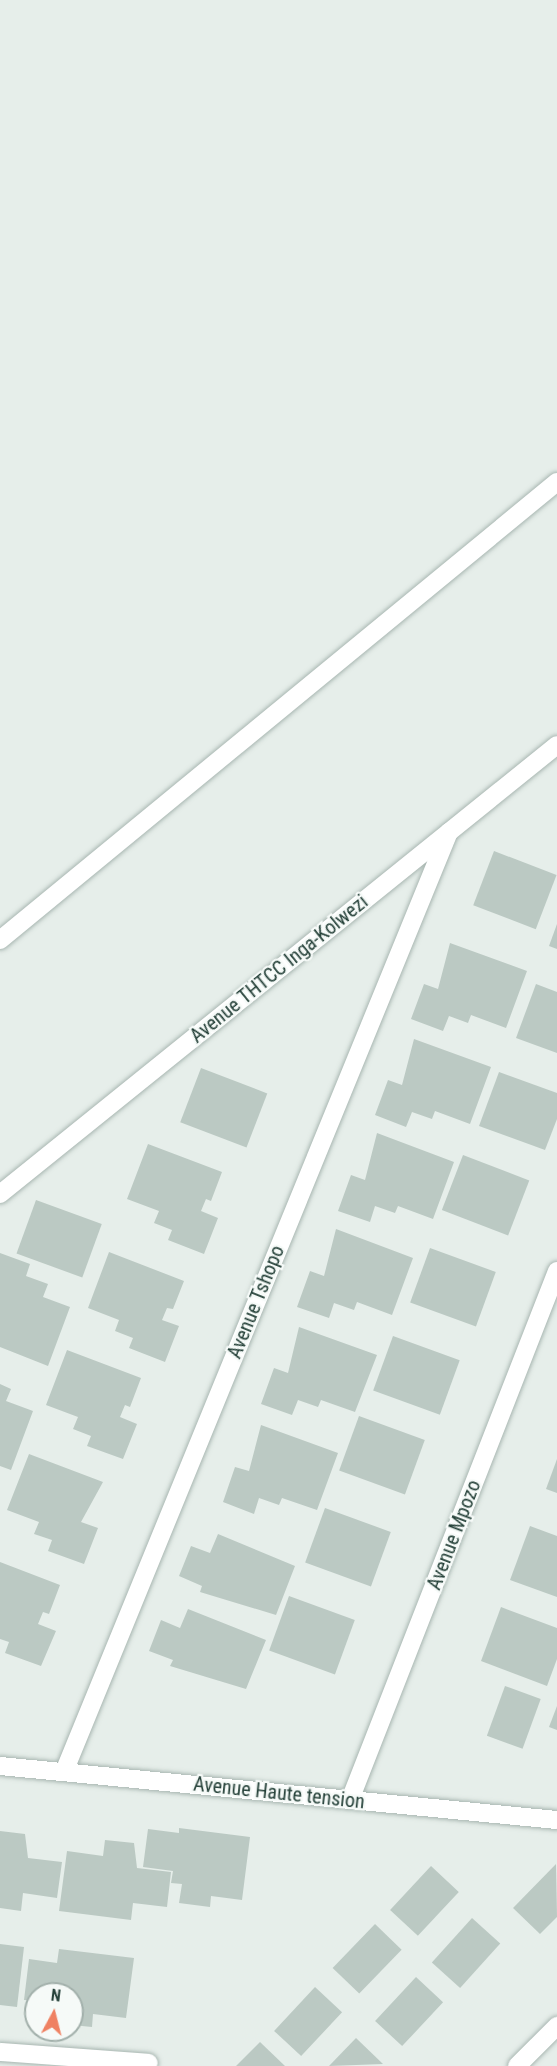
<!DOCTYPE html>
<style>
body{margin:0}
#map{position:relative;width:557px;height:2066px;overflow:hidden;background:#e6eeea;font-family:"Roboto Condensed",sans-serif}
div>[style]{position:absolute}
.building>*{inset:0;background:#bbc9c3;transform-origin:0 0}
.roads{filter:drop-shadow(0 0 2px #a8b6b1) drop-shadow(0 0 2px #a8b6b1)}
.service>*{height:18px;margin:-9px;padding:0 9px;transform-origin:9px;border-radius:9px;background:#fff}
span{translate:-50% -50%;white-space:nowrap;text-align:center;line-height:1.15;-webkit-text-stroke:4.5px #f6faf8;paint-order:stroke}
.street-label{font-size:20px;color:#244038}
.north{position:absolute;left:24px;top:1982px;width:60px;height:60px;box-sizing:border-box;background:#f6faf8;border:2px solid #a2b0ab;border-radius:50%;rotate:7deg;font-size:16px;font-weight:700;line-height:24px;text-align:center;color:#244038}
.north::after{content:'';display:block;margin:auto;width:21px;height:27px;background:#ef8162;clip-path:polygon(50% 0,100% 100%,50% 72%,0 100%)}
</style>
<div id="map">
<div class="building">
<i style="left:494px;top:851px;width:67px;height:58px;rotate:21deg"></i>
<i style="clip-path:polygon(557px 924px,557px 949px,549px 946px)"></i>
<i style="clip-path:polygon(450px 943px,527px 971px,506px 1028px,471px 1015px,468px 1023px,449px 1016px,443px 1031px,411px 1019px,424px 984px,438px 989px)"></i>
<i style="clip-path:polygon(536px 984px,557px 992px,557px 1053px,516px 1038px)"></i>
<i style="clip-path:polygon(414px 1039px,491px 1067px,470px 1124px,435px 1111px,432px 1119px,412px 1112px,406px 1127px,375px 1115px,388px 1080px,402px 1085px)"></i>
<i style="left:201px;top:1068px;width:71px;height:58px;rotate:21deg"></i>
<i style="clip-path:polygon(499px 1072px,557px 1093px,557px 1119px,545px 1150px,479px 1126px)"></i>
<i style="clip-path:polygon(377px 1133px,454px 1162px,433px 1219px,398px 1206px,395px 1213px,375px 1206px,370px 1222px,338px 1211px,351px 1175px,365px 1180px)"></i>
<i style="clip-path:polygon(148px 1144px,222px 1172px,211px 1201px,206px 1199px,201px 1211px,218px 1218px,204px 1254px,168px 1240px,172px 1230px,154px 1223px,159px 1211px,127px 1199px)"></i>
<i style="left:463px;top:1155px;width:71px;height:59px;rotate:21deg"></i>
<i style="left:36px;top:1200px;width:70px;height:57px;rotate:20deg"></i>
<i style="clip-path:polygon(336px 1229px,413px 1258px,392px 1315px,357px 1302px,354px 1310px,334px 1303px,329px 1318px,297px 1307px,310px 1271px,324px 1276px)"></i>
<i style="left:430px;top:1248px;width:70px;height:58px;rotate:20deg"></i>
<i style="clip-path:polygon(109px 1252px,184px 1281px,173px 1309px,167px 1308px,162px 1320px,179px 1326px,165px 1362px,129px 1348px,133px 1338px,115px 1331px,119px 1320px,88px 1308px)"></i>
<i style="clip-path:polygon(0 1253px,30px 1264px,26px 1276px,48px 1284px,43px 1297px,70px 1307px,48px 1366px,0 1347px)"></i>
<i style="clip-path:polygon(299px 1327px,377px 1355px,355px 1412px,321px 1400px,318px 1407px,298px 1400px,292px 1415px,261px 1404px,274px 1368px,288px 1373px)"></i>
<i style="left:393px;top:1336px;width:71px;height:58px;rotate:20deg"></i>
<i style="clip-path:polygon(67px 1350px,141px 1378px,130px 1407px,125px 1405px,120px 1417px,137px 1424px,123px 1459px,87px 1446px,91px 1436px,73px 1429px,78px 1417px,46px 1405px)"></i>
<i style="clip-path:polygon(0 1384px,11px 1389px,6px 1401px,33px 1411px,11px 1470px,0 1466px)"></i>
<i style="left:359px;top:1416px;width:70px;height:58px;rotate:20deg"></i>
<i style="clip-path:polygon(261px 1425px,338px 1453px,317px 1510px,282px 1498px,279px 1505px,259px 1498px,254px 1514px,223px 1502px,235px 1467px,249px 1471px)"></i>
<i style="clip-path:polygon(29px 1454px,103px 1482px,81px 1522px,98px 1528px,84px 1564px,48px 1551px,52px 1540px,34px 1534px,39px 1522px,7px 1510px)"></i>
<i style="clip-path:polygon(557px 1459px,557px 1493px,546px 1489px)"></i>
<i style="left:325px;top:1508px;width:70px;height:58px;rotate:20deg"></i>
<i style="clip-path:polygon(530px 1526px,557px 1536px,557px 1597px,510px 1580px)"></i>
<i style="clip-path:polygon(218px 1534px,295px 1566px,276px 1615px,200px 1592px,202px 1586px,179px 1576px,191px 1546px,210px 1553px)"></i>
<i style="clip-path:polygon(0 1562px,60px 1585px,49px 1614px,43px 1612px,38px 1624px,56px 1631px,41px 1666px,5px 1653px,9px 1642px,0 1639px)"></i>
<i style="left:289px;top:1596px;width:70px;height:58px;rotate:20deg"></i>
<i style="clip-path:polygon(501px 1607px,557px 1628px,557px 1659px,547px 1686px,481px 1661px)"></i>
<i style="clip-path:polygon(188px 1609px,266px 1640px,246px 1689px,170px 1666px,173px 1660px,149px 1651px,161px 1620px,180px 1628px)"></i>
<i style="left:505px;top:1686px;width:38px;height:53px;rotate:20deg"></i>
<i style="clip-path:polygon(557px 1706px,557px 1730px,549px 1727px)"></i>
<i style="clip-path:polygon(179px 1828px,250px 1837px,242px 1900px,211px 1896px,210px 1907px,179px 1903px,182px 1884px,171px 1883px,173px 1871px,143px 1867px,148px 1829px,179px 1833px)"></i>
<i style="clip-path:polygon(0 1831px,25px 1834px,28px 1858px,62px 1862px,57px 1898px,23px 1893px,21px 1911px,0 1908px)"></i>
<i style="clip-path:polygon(105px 1840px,134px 1843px,137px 1868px,171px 1872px,167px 1907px,133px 1903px,131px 1920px,59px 1911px,67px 1851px,103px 1856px)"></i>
<i style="clip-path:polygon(556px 1864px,557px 1917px,540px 1934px,513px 1908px)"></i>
<i style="left:431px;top:1866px;width:38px;height:60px;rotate:43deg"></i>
<i style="left:472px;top:1918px;width:38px;height:60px;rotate:42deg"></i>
<i style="left:375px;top:1924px;width:37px;height:61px;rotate:44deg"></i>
<i style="clip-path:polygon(0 1944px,24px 1947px,17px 2007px,0 2005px)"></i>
<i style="clip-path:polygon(59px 1949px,134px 1958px,126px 2018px,93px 2014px,92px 2027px,72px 2025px,72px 1994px,36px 1994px,36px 2001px,24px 2000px,29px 1959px,57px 1963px)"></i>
<i style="left:416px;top:1977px;width:37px;height:60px;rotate:43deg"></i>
<i style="left:315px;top:1987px;width:37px;height:60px;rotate:43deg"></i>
<i style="clip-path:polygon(356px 2038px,383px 2064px,329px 2066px)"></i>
<i style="clip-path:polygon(260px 2042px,285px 2066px,236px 2066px)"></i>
</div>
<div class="roads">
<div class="service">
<i style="left:0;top:940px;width:721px;rotate:-39.43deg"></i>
<i style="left:0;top:1194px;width:715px;rotate:-38.87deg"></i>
<i style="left:0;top:1766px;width:560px;rotate:5.54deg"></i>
<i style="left:64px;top:1772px;width:1016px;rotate:-67.73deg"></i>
<i style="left:350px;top:1800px;width:568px;rotate:-68.63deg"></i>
<i style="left:0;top:2052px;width:149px;rotate:4.2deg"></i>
<i style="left:517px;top:2066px;width:57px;rotate:-45deg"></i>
</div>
</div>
<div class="street-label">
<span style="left:279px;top:969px;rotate:-39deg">Avenue THTCC Inga-Kolwezi</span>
<span style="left:256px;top:1302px;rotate:-68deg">Avenue Tshopo</span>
<span style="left:454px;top:1535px;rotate:-69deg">Avenue Mpozo</span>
<span style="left:279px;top:1793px;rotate:6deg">Avenue Haute tension</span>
</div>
<div class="north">N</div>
</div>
